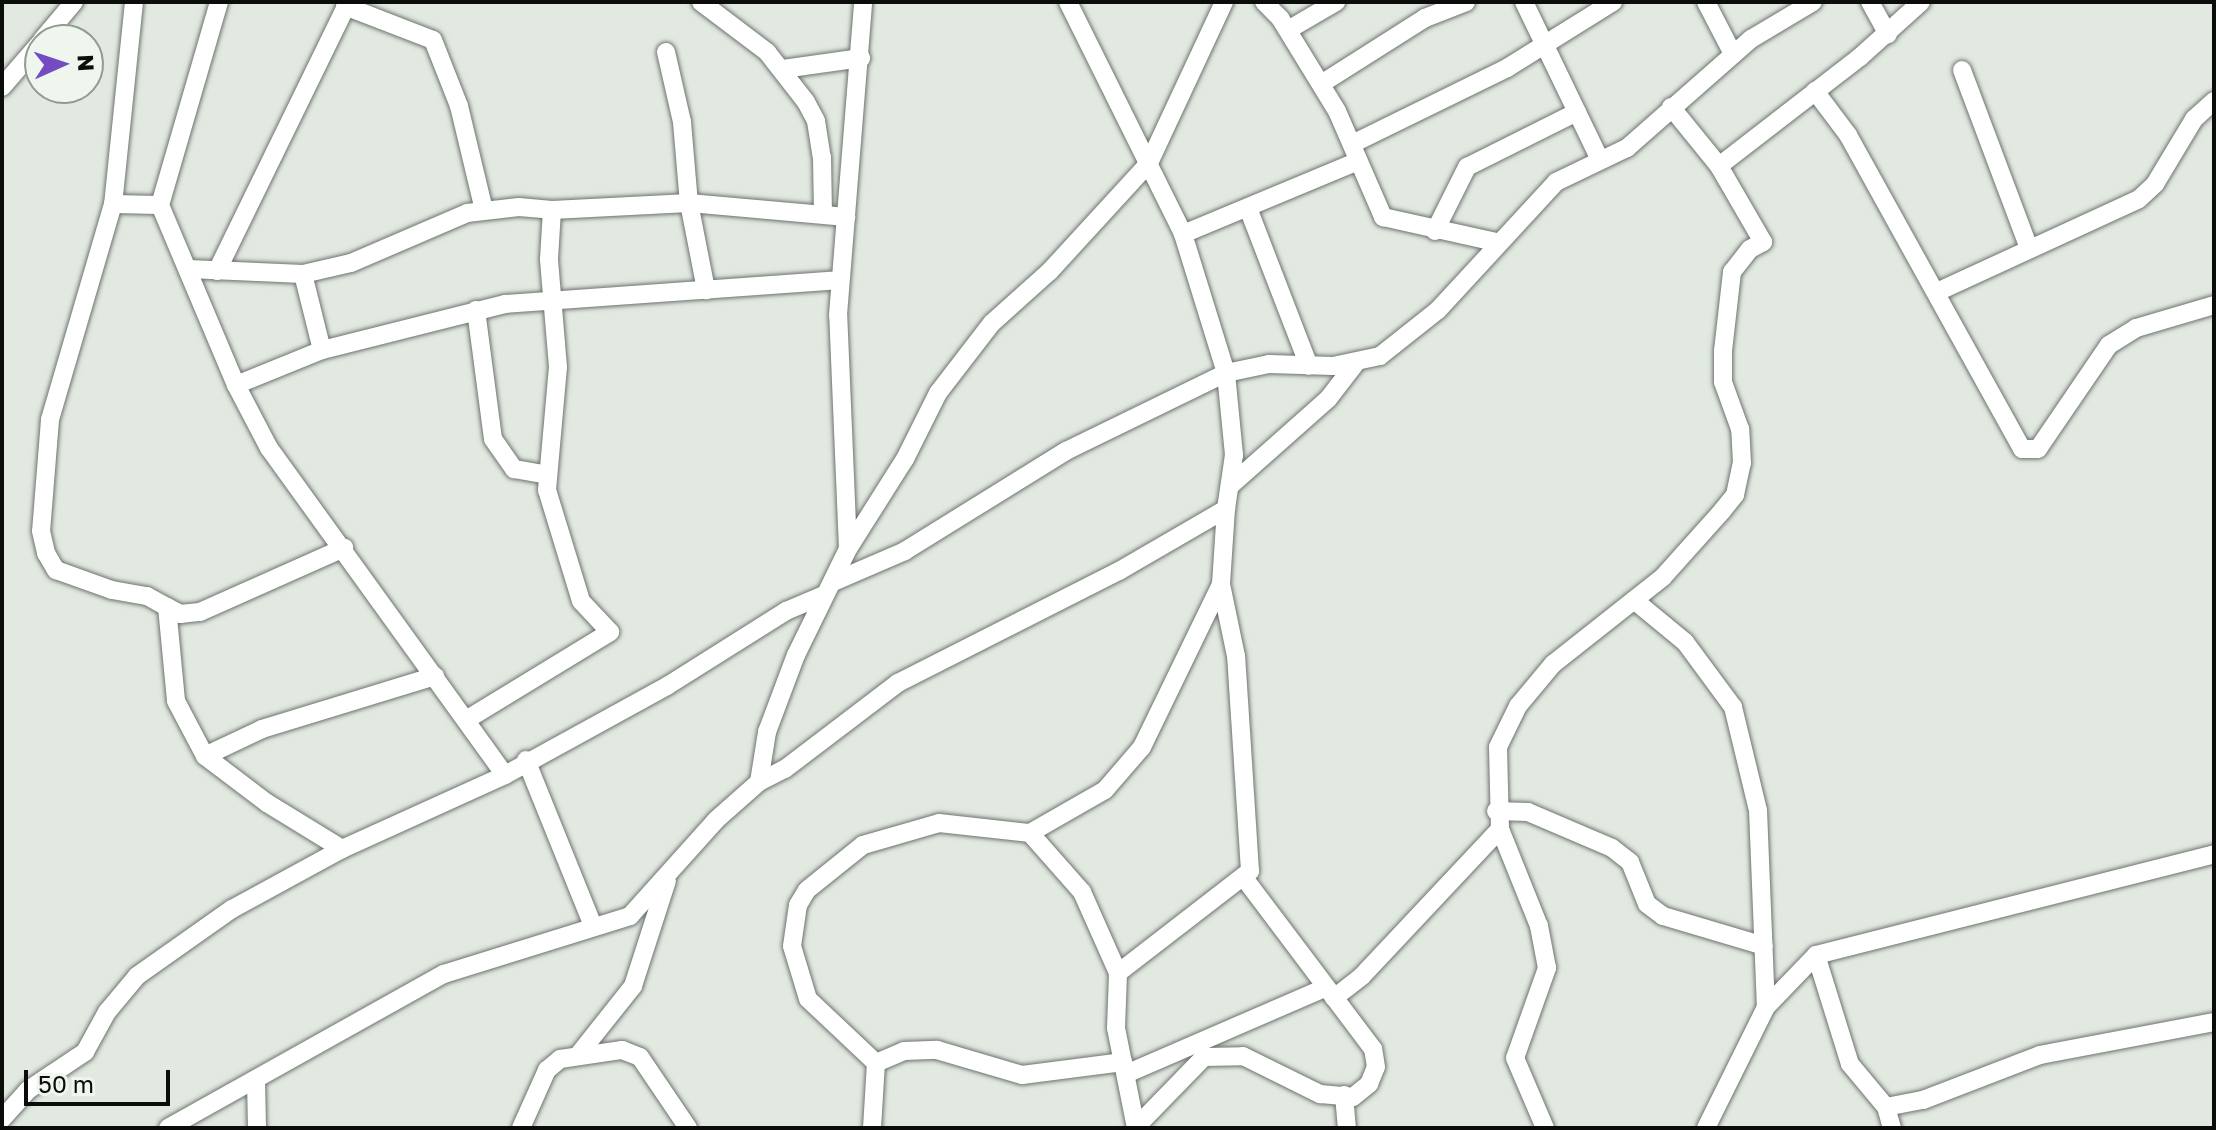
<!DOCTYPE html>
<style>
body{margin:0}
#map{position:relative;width:2216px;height:1130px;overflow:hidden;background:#e1e9e1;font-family:"Golos Text",sans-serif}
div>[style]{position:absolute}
.roads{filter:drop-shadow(0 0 2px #6d736d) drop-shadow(0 0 2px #6d736d)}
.street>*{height:18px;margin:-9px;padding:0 9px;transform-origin:9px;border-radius:9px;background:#fff}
span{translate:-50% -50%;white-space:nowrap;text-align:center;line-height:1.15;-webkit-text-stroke:6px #eef6ee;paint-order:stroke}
.frame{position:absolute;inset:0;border:4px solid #0b0d0b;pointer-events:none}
.north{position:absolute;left:24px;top:24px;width:80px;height:80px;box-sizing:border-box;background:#eef6ee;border:2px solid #939993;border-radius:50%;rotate:87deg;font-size:22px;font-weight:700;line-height:32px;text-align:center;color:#0b0d0b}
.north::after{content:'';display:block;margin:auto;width:28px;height:36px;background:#754bc4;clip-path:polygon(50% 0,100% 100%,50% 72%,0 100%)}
.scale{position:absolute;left:24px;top:1070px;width:146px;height:36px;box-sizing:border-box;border:4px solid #0b0d0b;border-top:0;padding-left:10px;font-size:24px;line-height:28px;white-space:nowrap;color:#0b0d0b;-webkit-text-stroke:6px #eef6ee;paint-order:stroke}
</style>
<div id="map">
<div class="roads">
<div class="street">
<i style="left:134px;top:2px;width:203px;rotate:95.9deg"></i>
<i style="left:113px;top:204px;width:225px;rotate:106.3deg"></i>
<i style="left:50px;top:420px;width:111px;rotate:94.6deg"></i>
<i style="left:41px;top:531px;width:23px;rotate:77deg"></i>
<i style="left:46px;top:553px;width:20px;rotate:60deg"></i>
<i style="left:56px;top:570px;width:59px;rotate:19.7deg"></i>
<i style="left:112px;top:590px;width:36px;rotate:10deg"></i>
<i style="left:147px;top:596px;width:23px;rotate:29deg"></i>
<i style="left:167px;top:607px;width:94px;rotate:84.5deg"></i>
<i style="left:176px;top:701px;width:62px;rotate:62.2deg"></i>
<i style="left:205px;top:756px;width:63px;rotate:-25.3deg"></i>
<i style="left:262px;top:729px;width:181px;rotate:-17deg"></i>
<i style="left:219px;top:2px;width:211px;rotate:106.2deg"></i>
<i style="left:160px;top:205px;width:195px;rotate:67.1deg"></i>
<i style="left:236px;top:385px;width:71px;rotate:62.4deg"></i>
<i style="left:269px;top:448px;width:403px;rotate:54.2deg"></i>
<i style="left:701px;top:2px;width:83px;rotate:37.1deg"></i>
<i style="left:767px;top:52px;width:63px;rotate:52deg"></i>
<i style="left:806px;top:102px;width:21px;rotate:62deg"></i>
<i style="left:816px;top:121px;width:36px;rotate:81deg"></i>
<i style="left:822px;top:157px;width:57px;rotate:89deg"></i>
<i style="left:1068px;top:2px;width:259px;rotate:63.6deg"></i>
<i style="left:1183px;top:234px;width:145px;rotate:72.8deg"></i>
<i style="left:1226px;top:373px;width:44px;rotate:-11.8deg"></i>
<i style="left:1269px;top:364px;width:64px;rotate:1.8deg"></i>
<i style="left:1333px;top:366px;width:48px;rotate:-12deg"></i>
<i style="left:1380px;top:356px;width:74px;rotate:-38.4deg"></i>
<i style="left:1438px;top:310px;width:174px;rotate:-47.3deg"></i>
<i style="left:1556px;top:182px;width:79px;rotate:-25.6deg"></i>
<i style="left:1627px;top:148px;width:165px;rotate:-41.3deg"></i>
<i style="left:1751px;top:39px;width:72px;rotate:-30.8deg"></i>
<i style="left:1264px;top:2px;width:23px;rotate:45deg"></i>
<i style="left:1280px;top:18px;width:109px;rotate:58.5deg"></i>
<i style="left:1337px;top:111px;width:116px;rotate:66.5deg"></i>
<i style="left:1383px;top:217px;width:116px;rotate:12.5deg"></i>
<i style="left:1524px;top:2px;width:175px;rotate:64.3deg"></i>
<i style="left:1706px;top:2px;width:59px;rotate:62.6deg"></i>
<i style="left:1870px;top:2px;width:37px;rotate:61deg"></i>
<i style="left:345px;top:6px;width:94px;rotate:21.1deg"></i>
<i style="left:433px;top:40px;width:71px;rotate:68.5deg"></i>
<i style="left:459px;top:106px;width:107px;rotate:76.5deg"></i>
<i style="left:1288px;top:30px;width:56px;rotate:-30.3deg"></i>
<i style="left:42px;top:40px;width:50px;rotate:-49.9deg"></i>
<i style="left:666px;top:52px;width:72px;rotate:77.1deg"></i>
<i style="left:682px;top:122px;width:81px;rotate:85.1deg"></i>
<i style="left:689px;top:203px;width:89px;rotate:78.9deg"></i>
<i style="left:783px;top:69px;width:79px;rotate:-8deg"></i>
<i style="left:1962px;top:70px;width:190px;rotate:69.4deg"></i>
<i style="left:1321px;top:84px;width:123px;rotate:-32.4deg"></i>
<i style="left:1425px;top:18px;width:44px;rotate:-21.3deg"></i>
<i style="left:2px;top:87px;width:58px;rotate:-49.2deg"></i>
<i style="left:1815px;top:91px;width:55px;rotate:53.1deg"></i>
<i style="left:1848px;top:135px;width:359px;rotate:61deg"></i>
<i style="left:2022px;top:449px;width:16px"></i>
<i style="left:2038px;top:449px;width:126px;rotate:-55.7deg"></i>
<i style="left:2109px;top:345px;width:32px;rotate:-32deg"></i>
<i style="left:2136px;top:328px;width:81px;rotate:-16.4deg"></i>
<i style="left:1352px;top:144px;width:173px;rotate:-26.1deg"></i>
<i style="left:1507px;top:68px;width:125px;rotate:-31.9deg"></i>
<i style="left:1719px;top:166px;width:178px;rotate:-37.7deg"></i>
<i style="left:1860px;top:57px;width:82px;rotate:-42deg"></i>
<i style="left:113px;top:204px;width:47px;rotate:1.2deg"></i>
<i style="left:1248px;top:208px;width:169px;rotate:68.9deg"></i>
<i style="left:1435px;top:231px;width:72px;rotate:-63.4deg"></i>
<i style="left:1467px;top:167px;width:123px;rotate:-26.6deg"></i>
<i style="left:1183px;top:234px;width:190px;rotate:-22.6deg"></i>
<i style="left:189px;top:269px;width:114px;rotate:2.5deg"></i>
<i style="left:303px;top:274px;width:49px;rotate:-12.9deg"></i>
<i style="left:351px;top:263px;width:126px;rotate:-23.3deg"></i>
<i style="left:467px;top:213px;width:52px;rotate:-6.6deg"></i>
<i style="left:519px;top:207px;width:33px;rotate:5deg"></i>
<i style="left:552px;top:210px;width:137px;rotate:-2.9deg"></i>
<i style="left:689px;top:203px;width:158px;rotate:5.1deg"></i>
<i style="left:217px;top:271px;width:299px;rotate:-64deg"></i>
<i style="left:303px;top:274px;width:78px;rotate:76deg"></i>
<i style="left:1937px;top:292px;width:222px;rotate:-24.7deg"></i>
<i style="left:2139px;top:199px;width:22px;rotate:-43deg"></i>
<i style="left:2155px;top:184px;width:76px;rotate:-59deg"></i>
<i style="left:2194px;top:119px;width:27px;rotate:-42deg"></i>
<i style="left:476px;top:310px;width:130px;rotate:82.5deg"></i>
<i style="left:493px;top:439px;width:37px;rotate:55deg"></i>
<i style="left:514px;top:469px;width:34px;rotate:10deg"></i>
<i style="left:236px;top:385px;width:93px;rotate:-22.1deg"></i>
<i style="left:322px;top:350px;width:189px;rotate:-14.1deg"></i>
<i style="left:505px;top:304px;width:335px;rotate:-4.1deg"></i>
<i style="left:1231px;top:485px;width:130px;rotate:-41.6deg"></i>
<i style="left:1328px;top:399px;width:44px;rotate:-52.4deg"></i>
<i style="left:848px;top:549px;width:234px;rotate:-92.4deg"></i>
<i style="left:838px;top:315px;width:314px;rotate:-85.4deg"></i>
<i style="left:1634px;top:600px;width:66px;rotate:39.5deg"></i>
<i style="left:1685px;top:642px;width:81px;rotate:53.6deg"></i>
<i style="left:1733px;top:707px;width:106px;rotate:76.4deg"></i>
<i style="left:1758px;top:810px;width:197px;rotate:87.7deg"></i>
<i style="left:167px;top:607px;width:15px;rotate:28deg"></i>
<i style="left:180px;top:614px;width:20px;rotate:-6deg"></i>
<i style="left:200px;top:612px;width:158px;rotate:-24deg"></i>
<i style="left:466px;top:720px;width:169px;rotate:-31.4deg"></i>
<i style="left:610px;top:632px;width:42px;rotate:-133.1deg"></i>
<i style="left:581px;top:601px;width:116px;rotate:-107deg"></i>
<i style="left:547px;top:490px;width:123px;rotate:-84.9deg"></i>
<i style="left:558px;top:367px;width:108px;rotate:-94.8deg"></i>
<i style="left:549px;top:259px;width:49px;rotate:-86.5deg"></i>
<i style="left:205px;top:756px;width:78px;rotate:37.2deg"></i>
<i style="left:267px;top:803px;width:88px;rotate:31.5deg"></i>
<i style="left:526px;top:760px;width:179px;rotate:68deg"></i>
<i style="left:759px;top:782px;width:51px;rotate:-80.9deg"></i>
<i style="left:767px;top:732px;width:82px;rotate:-69.4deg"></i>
<i style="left:796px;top:655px;width:118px;rotate:-63.9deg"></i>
<i style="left:848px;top:549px;width:107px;rotate:-57.7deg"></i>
<i style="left:905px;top:459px;width:74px;rotate:-63.4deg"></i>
<i style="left:938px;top:393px;width:88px;rotate:-52.4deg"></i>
<i style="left:992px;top:323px;width:78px;rotate:-41.9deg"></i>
<i style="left:1050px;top:271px;width:147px;rotate:-47.5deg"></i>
<i style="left:1149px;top:163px;width:178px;rotate:-65deg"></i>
<i style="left:1496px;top:811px;width:32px;rotate:2deg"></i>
<i style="left:1528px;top:812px;width:91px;rotate:23.2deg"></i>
<i style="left:1612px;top:848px;width:23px;rotate:38deg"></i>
<i style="left:1630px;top:862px;width:45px;rotate:68deg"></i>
<i style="left:1647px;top:904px;width:20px;rotate:37deg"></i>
<i style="left:1663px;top:916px;width:105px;rotate:16.5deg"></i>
<i style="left:1030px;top:833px;width:79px;rotate:48.6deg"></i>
<i style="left:1082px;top:892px;width:89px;rotate:66deg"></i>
<i style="left:1816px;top:955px;width:114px;rotate:72.7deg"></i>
<i style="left:1850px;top:1064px;width:56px;rotate:50.1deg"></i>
<i style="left:1886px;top:1107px;width:38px;rotate:-11deg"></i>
<i style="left:1923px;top:1100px;width:125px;rotate:-21deg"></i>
<i style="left:2040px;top:1055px;width:177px;rotate:-10.7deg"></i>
<i style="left:1334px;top:998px;width:36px;rotate:-38deg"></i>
<i style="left:1362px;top:976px;width:202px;rotate:-46.8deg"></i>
<i style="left:579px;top:1054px;width:87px;rotate:-51.5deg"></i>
<i style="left:633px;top:986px;width:110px;rotate:-72.1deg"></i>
<i style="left:876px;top:1063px;width:30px;rotate:-23deg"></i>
<i style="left:904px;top:1051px;width:33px;rotate:-2deg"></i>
<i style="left:937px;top:1050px;width:89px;rotate:16.4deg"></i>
<i style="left:1022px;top:1075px;width:102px;rotate:-7.3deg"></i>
<i style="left:1126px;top:1074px;width:217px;rotate:-23.4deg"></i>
<i style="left:256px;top:1080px;width:48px;rotate:88.8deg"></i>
<i style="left:1344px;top:1095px;width:33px;rotate:85deg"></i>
<i style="left:1886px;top:1107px;width:22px;rotate:74deg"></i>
<i style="left:2px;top:1119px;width:39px;rotate:-48deg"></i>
<i style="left:28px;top:1090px;width:69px;rotate:-33.7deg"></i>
<i style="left:85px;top:1052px;width:46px;rotate:-61.2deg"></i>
<i style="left:107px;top:1012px;width:47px;rotate:-50.2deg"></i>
<i style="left:137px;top:976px;width:116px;rotate:-35.2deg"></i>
<i style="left:232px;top:909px;width:125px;rotate:-28.6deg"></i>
<i style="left:342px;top:849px;width:179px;rotate:-24.4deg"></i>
<i style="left:505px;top:775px;width:185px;rotate:-28.8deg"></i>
<i style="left:667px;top:686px;width:141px;rotate:-32.2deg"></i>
<i style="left:786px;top:611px;width:41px;rotate:-22.8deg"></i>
<i style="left:1136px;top:1127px;width:98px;rotate:-45.8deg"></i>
<i style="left:1204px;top:1057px;width:39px;rotate:-1deg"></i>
<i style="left:1243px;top:1056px;width:86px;rotate:26.3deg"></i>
<i style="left:1320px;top:1094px;width:33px;rotate:5deg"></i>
<i style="left:1353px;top:1097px;width:21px;rotate:-39deg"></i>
<i style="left:1369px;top:1084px;width:18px;rotate:-68deg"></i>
<i style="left:1376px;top:1067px;width:18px;rotate:-99deg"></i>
<i style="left:1373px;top:1049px;width:213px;rotate:-127deg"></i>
<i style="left:168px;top:1128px;width:316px;rotate:-29.2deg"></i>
<i style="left:444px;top:974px;width:195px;rotate:-17.3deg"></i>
<i style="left:630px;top:916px;width:129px;rotate:-48.1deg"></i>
<i style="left:716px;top:820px;width:57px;rotate:-41.5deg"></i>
<i style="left:759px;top:782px;width:29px;rotate:-27deg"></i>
<i style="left:785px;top:769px;width:142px;rotate:-37.3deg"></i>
<i style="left:898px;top:683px;width:248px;rotate:-26.9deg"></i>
<i style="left:1119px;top:571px;width:124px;rotate:-30.1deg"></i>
<i style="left:1226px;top:509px;width:55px;rotate:-81.6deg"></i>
<i style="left:1234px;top:455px;width:82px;rotate:-95.6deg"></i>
<i style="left:1226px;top:373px;width:178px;rotate:154deg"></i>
<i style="left:1066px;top:451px;width:190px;rotate:148.2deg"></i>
<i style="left:905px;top:551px;width:78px;rotate:156.7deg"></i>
<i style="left:521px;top:1128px;width:64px;rotate:-65.9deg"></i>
<i style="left:547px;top:1070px;width:17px;rotate:-40deg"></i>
<i style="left:560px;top:1059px;width:63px;rotate:-8.3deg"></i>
<i style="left:622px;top:1050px;width:19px;rotate:21deg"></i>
<i style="left:640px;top:1057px;width:86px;rotate:55.9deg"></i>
<i style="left:872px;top:1128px;width:65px;rotate:-86.5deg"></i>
<i style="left:876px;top:1063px;width:93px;rotate:-136.7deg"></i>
<i style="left:808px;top:999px;width:55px;rotate:-106.8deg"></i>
<i style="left:792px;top:946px;width:41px;rotate:-81.7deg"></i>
<i style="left:798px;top:905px;width:17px;rotate:-59deg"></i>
<i style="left:807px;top:890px;width:72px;rotate:-38.8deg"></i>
<i style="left:863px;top:845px;width:79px;rotate:-16.1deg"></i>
<i style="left:939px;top:823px;width:92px;rotate:6.3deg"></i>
<i style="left:1030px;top:833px;width:86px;rotate:-29.8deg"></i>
<i style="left:1105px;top:790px;width:57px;rotate:-49.3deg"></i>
<i style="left:1142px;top:747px;width:181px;rotate:-64.1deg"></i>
<i style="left:1221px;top:584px;width:75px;rotate:-86.2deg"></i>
<i style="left:1136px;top:1128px;width:102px;rotate:-101.3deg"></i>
<i style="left:1116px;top:1028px;width:55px;rotate:-87.9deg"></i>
<i style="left:1118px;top:973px;width:167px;rotate:-37.7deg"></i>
<i style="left:1250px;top:871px;width:215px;rotate:-93.7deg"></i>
<i style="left:1236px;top:656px;width:74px;rotate:-101.8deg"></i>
<i style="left:1545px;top:1128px;width:76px;rotate:-113.2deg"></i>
<i style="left:1515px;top:1058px;width:96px;rotate:-70.4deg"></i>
<i style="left:1547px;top:968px;width:43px;rotate:-100.8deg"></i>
<i style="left:1539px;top:926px;width:105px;rotate:-111.9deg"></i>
<i style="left:1500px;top:829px;width:82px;rotate:-91.4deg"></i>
<i style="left:1498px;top:747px;width:46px;rotate:-64deg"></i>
<i style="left:1518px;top:706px;width:55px;rotate:-50.2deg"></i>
<i style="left:1553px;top:664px;width:140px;rotate:-38.3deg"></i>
<i style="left:1663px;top:577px;width:89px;rotate:-48.2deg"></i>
<i style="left:1722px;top:511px;width:21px;rotate:-51deg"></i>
<i style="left:1735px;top:495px;width:33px;rotate:-78deg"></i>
<i style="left:1742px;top:463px;width:34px;rotate:-93deg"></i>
<i style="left:1740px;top:429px;width:50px;rotate:-109.9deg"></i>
<i style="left:1723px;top:382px;width:31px;rotate:-90deg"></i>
<i style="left:1723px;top:351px;width:80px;rotate:-83.5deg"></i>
<i style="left:1732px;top:272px;width:29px;rotate:-52deg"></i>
<i style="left:1750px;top:249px;width:15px;rotate:-28deg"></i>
<i style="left:1763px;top:242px;width:88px;rotate:-120.1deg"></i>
<i style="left:1719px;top:166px;width:76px;rotate:-129.1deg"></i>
<i style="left:1706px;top:1128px;width:135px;rotate:-63.6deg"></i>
<i style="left:1766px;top:1007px;width:72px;rotate:-46.1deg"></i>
<i style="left:1816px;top:955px;width:411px;rotate:-14.2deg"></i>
</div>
</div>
<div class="frame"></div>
<div class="north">N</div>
<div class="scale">50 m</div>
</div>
